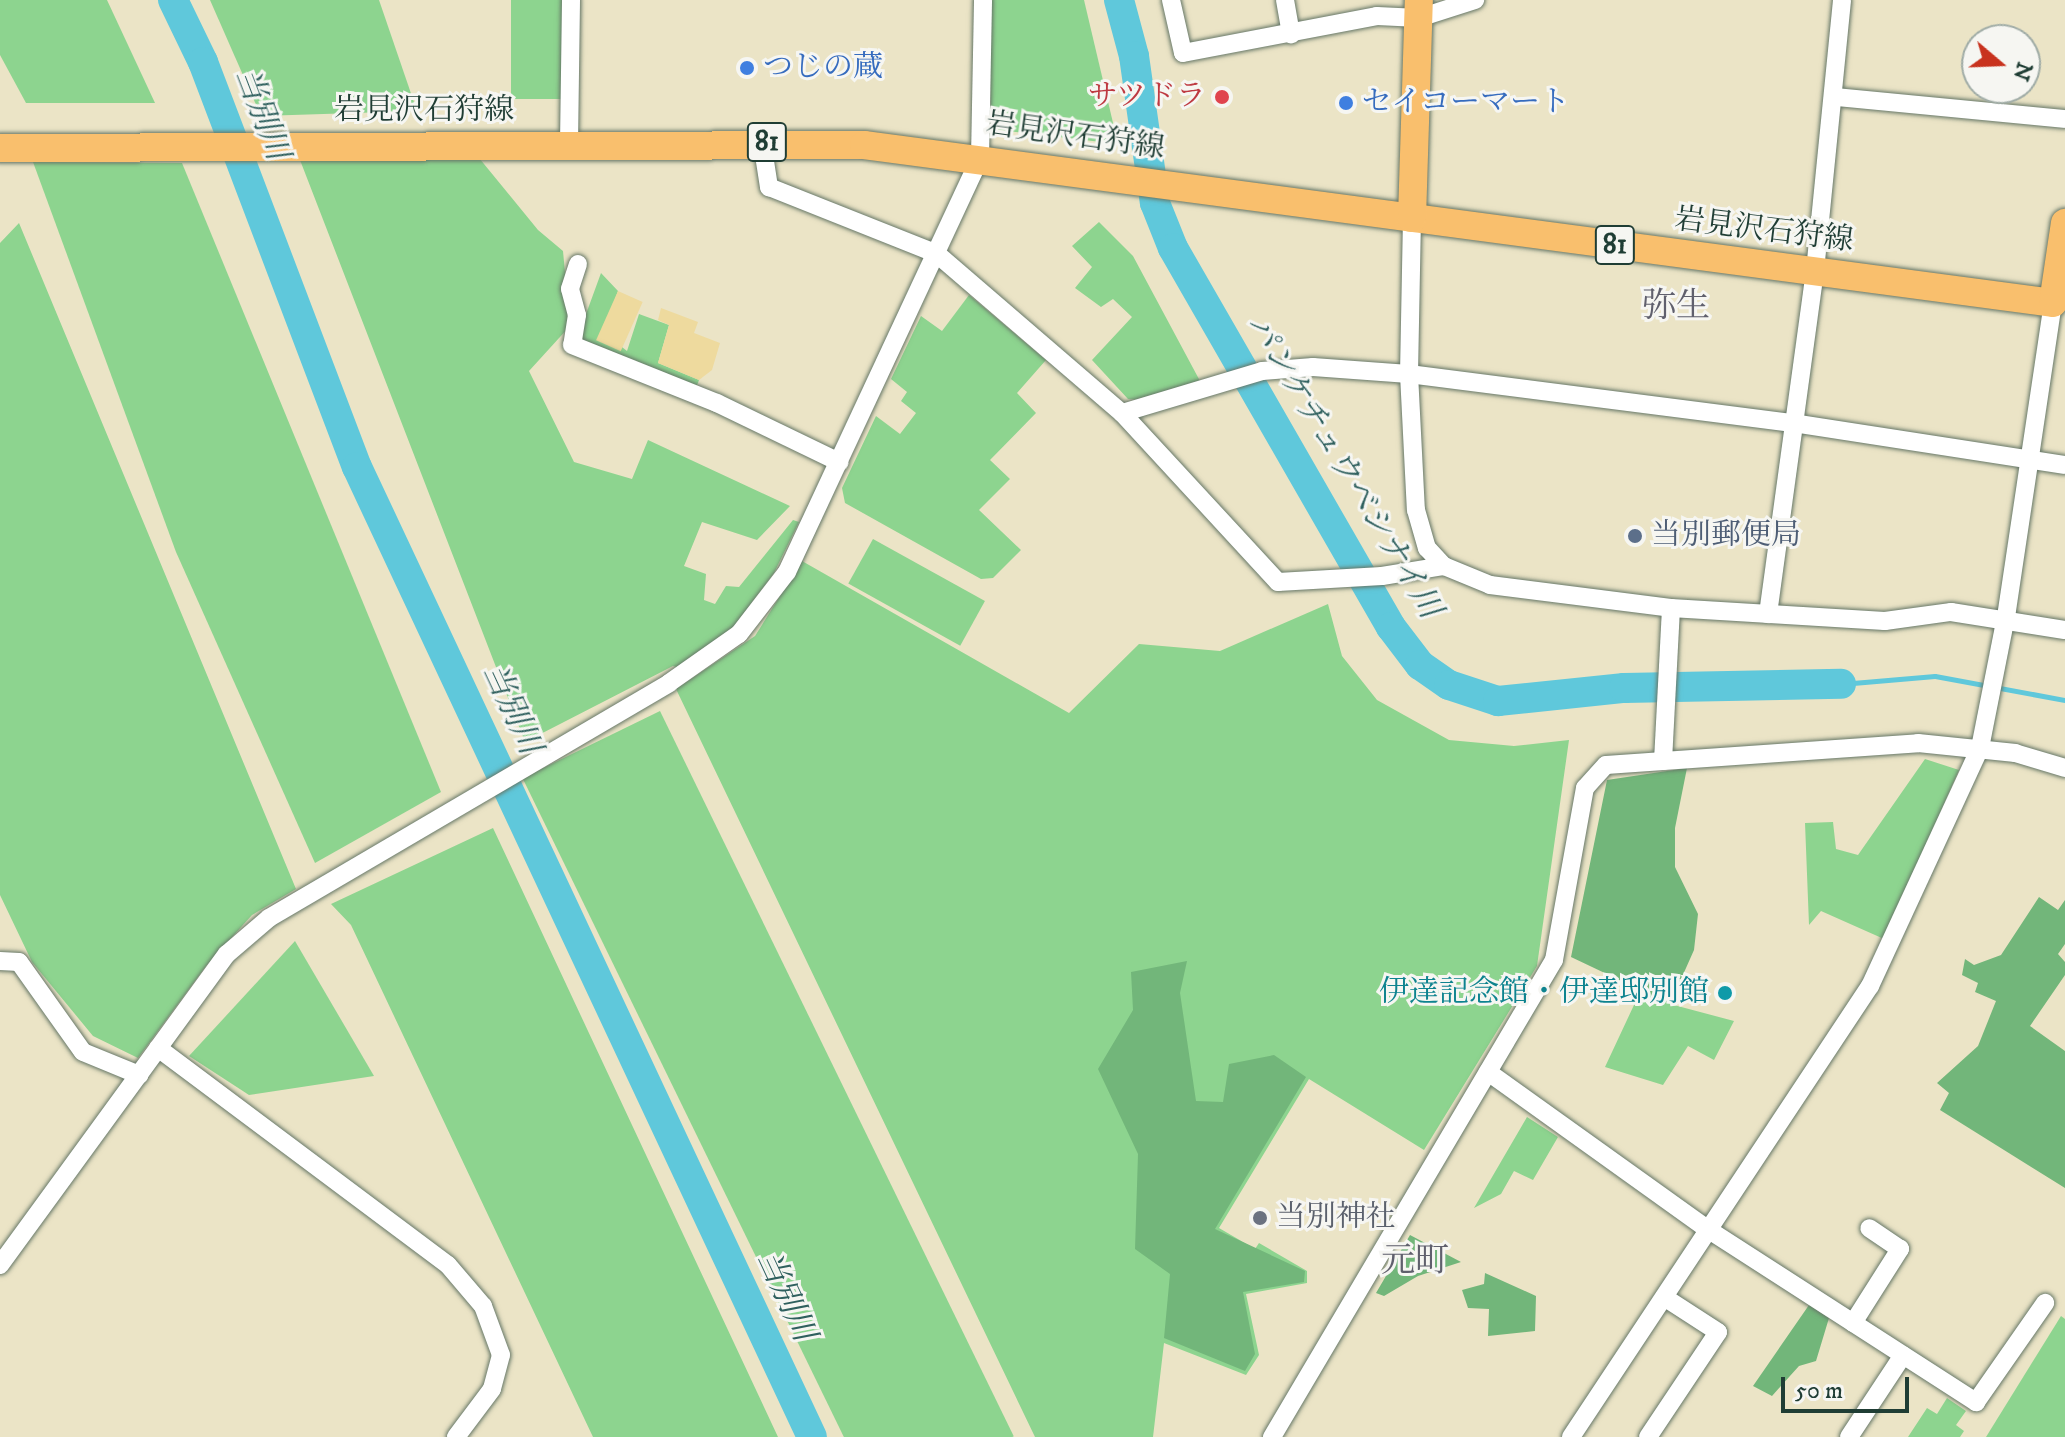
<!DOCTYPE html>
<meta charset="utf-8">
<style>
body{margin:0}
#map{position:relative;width:2065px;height:1437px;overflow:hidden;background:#ebe4c6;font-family:"IM FELL DW Pica","Noto Serif JP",serif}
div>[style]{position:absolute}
.green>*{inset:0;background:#8dd48f;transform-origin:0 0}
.forest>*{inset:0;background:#72b67a}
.sand>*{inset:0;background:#eeda9e;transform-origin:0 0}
.stream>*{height:5px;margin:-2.5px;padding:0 2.5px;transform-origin:2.5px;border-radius:2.5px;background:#5fc8db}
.river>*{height:30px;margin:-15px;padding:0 15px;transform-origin:15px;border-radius:15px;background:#5fc8db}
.roads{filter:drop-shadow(0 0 2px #667767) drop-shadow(0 0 2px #667767)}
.street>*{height:18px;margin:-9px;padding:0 9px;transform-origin:9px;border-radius:9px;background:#fff}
.primary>*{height:28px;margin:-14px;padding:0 14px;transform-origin:14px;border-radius:14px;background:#f9bf6d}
.dots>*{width:22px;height:22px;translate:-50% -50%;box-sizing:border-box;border:4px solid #f6f6f2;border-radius:50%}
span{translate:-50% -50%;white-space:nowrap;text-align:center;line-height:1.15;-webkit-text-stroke:6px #f6f6f2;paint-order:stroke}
.shield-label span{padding:2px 6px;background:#f6f6f2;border:2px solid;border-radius:6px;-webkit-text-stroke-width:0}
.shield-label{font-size:28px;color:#1f3d34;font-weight:700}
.shop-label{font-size:30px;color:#366cbe}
.left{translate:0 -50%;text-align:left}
.health-label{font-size:30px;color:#be3a42}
.right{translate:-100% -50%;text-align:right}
.street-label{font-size:30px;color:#1f3d34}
.service-label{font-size:30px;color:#4e5e75}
.culture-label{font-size:30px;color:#0d838f}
.worship-label{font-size:30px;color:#5b616d}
.water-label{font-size:32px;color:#2f605e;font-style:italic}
.quarter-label{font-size:34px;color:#60606d}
.north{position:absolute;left:1961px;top:24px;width:80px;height:80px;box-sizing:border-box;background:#f6f6f2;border:2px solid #a0aca6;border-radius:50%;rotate:109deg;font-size:22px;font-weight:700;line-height:32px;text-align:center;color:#1f3d34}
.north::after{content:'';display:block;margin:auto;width:28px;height:36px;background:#c8321e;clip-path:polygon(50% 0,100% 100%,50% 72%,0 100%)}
.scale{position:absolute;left:1781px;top:1377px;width:128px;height:36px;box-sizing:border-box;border:4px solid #1f3d34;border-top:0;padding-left:10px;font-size:24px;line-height:28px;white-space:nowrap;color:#1f3d34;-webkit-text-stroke:6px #f6f6f2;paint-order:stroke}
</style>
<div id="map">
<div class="green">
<i style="clip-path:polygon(0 0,107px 0,155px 103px,26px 103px,0 55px)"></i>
<i style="clip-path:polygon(210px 0,379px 0,417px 111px,261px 116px)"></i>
<i style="left:511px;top:0;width:52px;height:99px"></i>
<i style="clip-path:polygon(989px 0,1084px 0,1118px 144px,991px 129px)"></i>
<i style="clip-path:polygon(475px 153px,538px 230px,563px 251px,570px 326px,529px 371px,574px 462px,632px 479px,648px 440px,790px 506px,757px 540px,702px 522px,684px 566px,706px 574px,704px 600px,715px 604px,726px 586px,739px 587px,793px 520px,799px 522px,774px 573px,732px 629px,680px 668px,673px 666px,525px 742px,300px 160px)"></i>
<i style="clip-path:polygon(33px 162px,182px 163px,441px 792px,315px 863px,176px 552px)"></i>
<i style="clip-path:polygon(1099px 222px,1133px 256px,1200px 381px,1141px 400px,1128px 399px,1092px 360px,1132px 317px,1113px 299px,1101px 307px,1075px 288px,1092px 267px,1072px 246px)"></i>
<i style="clip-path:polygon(19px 223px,296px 889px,252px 915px,206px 966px,138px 1058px,93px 1036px,32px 962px,0 895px,0 243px)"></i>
<i style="clip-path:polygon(601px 273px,618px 291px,603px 332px,627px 351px,639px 314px,669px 325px,658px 363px,699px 380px,696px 388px,580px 344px,578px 336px)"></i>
<i style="clip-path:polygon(969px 295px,1046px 360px,1017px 393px,1036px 413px,990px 460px,1010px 479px,979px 510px,1021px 550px,993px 578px,981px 579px,845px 503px,842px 488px,876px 416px,900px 434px,916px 413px,901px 401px,907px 392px,891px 379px,921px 316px,942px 331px)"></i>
<i style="left:873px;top:539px;width:128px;height:51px;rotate:29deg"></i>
<i style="clip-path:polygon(802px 561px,1069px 713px,1139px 644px,1220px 651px,1328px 604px,1342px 656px,1377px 700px,1449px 740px,1514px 746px,1569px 740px,1537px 966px,1424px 1150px,1309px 1079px,1219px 1228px,1255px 1249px,1259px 1243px,1307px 1271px,1307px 1283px,1246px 1294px,1259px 1355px,1246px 1375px,1164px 1343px,1153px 1437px,1035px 1437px,676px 689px,755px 636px)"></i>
<i style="left:660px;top:711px;width:807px;height:153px;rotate:64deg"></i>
<i style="clip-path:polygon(1925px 759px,1959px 770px,1884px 939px,1821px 911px,1809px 925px,1805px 823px,1833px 822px,1836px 849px,1858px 855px)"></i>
<i style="clip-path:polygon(493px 828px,778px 1437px,593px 1437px,351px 925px,331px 904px)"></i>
<i style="clip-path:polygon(295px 941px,374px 1076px,249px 1095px,189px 1056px)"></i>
<i style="clip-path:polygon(1641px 990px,1670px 1004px,1734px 1021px,1714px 1060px,1688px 1046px,1663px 1085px,1605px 1067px)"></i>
<i style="clip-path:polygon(1527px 1117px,1558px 1137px,1533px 1180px,1514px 1171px,1501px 1194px,1474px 1208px)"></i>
<i style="clip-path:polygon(2061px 1316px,2065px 1319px,2065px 1437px,1986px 1437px)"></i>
<i style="clip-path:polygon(1947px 1398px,1966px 1411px,1956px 1425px,1964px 1431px,1960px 1437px,1908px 1437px,1927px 1408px,1937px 1414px)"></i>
</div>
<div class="forest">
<i style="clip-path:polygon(1687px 768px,1675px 828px,1675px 867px,1698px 914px,1694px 950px,1670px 1004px,1571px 957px,1607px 780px)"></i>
<i style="clip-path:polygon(2039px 897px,2058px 910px,2065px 900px,2065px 944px,2058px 954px,2065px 962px,2065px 975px,2030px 1026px,2065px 1051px,2065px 1188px,1940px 1110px,1949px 1093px,1937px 1083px,1978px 1046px,1996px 1001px,1975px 992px,1978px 983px,1962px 975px,1965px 959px,1974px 965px,2001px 955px)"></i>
<i style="clip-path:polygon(1187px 961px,1180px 993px,1196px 1101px,1223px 1102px,1229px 1064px,1274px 1055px,1306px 1077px,1215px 1229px,1305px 1271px,1304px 1282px,1243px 1292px,1255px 1354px,1245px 1371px,1164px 1338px,1170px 1274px,1135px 1249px,1138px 1154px,1098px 1069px,1133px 1010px,1131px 972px)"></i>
<i style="clip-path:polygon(1410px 1235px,1461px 1262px,1418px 1276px,1384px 1296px,1376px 1293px)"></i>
<i style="clip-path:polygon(1485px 1273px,1536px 1296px,1535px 1331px,1488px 1336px,1489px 1309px,1468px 1308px,1462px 1290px,1484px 1284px)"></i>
<i style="clip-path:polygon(1809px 1305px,1829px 1318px,1816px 1361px,1799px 1366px,1772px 1396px,1753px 1386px)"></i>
</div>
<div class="sand">
<i style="left:618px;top:291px;width:27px;height:54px;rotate:24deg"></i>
<i style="clip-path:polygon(661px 308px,698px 322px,694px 333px,720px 343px,712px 370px,699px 380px,658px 363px,669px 325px,658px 320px)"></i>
</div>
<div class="stream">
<i style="left:1841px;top:684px;width:94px;rotate:-4.9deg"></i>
<i style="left:1935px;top:676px;width:132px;rotate:10.5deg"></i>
</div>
<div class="river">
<i style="left:173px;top:0;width:69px;rotate:64.2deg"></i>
<i style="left:203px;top:62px;width:433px;rotate:69.2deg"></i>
<i style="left:357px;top:467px;width:1071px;rotate:64.87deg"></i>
<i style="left:1119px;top:0;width:58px;rotate:75deg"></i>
<i style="left:1134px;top:56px;width:148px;rotate:81.9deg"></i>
<i style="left:1155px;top:203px;width:48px;rotate:68.2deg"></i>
<i style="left:1173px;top:248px;width:437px;rotate:60.1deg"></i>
<i style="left:1391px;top:627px;width:48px;rotate:52.7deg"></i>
<i style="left:1420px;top:665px;width:35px;rotate:35deg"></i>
<i style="left:1449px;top:685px;width:52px;rotate:18.1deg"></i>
<i style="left:1498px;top:701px;width:127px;rotate:-5.9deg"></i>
<i style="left:1624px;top:688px;width:217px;rotate:-1.1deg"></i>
</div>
<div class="roads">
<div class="street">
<i style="left:1171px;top:0;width:54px;rotate:77.2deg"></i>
<i style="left:1183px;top:53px;width:197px;rotate:-10.8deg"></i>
<i style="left:1377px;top:16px;width:42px;rotate:2.7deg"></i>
<i style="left:1419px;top:18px;width:59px;rotate:-17.8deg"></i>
<i style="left:1285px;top:0;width:35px;rotate:80deg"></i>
<i style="left:1836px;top:97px;width:230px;rotate:5.5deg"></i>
<i style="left:762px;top:142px;width:46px;rotate:81.2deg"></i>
<i style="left:769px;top:187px;width:181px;rotate:21.7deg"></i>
<i style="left:937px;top:254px;width:244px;rotate:40.7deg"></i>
<i style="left:1122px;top:413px;width:230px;rotate:47.3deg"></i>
<i style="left:1278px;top:582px;width:104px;rotate:-3.3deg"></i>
<i style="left:1382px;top:576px;width:63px;rotate:-9.2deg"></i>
<i style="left:569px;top:144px;width:144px;rotate:-89.2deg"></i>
<i style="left:1412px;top:218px;width:156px;rotate:91.1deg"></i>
<i style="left:1409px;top:374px;width:136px;rotate:87.1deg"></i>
<i style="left:1416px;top:510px;width:40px;rotate:74deg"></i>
<i style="left:1427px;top:548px;width:25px;rotate:47deg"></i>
<i style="left:1444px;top:566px;width:50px;rotate:22.4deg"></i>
<i style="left:1490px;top:585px;width:182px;rotate:7.2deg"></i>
<i style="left:1671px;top:608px;width:214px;rotate:3.5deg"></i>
<i style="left:1885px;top:621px;width:67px;rotate:-7.8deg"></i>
<i style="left:1951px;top:612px;width:115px;rotate:9deg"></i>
<i style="left:578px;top:264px;width:26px;rotate:108deg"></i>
<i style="left:570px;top:289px;width:27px;rotate:75deg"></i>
<i style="left:577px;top:315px;width:30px;rotate:99deg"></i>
<i style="left:572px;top:345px;width:156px;rotate:21.8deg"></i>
<i style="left:717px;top:403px;width:136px;rotate:25.8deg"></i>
<i style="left:1122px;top:413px;width:146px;rotate:-16.7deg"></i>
<i style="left:1262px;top:371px;width:51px;rotate:-4.5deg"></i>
<i style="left:1313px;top:367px;width:96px;rotate:4.2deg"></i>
<i style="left:1409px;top:374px;width:387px;rotate:7.3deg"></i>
<i style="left:1793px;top:423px;width:275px;rotate:8.8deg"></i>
<i style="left:1768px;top:614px;width:346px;rotate:-82.2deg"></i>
<i style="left:1815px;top:271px;width:272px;rotate:-84.3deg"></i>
<i style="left:1663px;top:761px;width:153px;rotate:-87deg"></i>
<i style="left:0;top:961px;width:19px;rotate:3deg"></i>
<i style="left:19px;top:962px;width:110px;rotate:54.6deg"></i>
<i style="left:83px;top:1052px;width:61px;rotate:22.3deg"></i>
<i style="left:158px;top:1048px;width:362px;rotate:36.8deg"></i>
<i style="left:448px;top:1265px;width:54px;rotate:49.5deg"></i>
<i style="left:483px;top:1306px;width:52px;rotate:69.8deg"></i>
<i style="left:501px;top:1355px;width:35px;rotate:105deg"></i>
<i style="left:492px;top:1389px;width:60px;rotate:126.9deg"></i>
<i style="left:1488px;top:1072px;width:272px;rotate:35.6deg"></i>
<i style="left:1709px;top:1230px;width:318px;rotate:32.8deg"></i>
<i style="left:1976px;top:1402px;width:121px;rotate:-55.1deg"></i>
<i style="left:0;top:1265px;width:385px;rotate:-53.9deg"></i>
<i style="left:227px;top:954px;width:55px;rotate:-40.6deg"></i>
<i style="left:269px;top:918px;width:464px;rotate:-30.4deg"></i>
<i style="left:669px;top:683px;width:85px;rotate:-35deg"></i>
<i style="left:739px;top:634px;width:78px;rotate:-52.3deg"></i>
<i style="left:787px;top:572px;width:457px;rotate:-65deg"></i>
<i style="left:980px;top:158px;width:158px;rotate:-88.9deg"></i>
<i style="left:1853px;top:1323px;width:88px;rotate:-57.6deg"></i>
<i style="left:1900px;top:1249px;width:37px;rotate:-146deg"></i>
<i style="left:1272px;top:1437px;width:554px;rotate:-59.41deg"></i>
<i style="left:1554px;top:960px;width:175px;rotate:-79.8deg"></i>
<i style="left:1585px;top:788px;width:31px;rotate:-48deg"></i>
<i style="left:1606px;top:765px;width:313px;rotate:-4deg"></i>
<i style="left:1918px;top:743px;width:98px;rotate:5.9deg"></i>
<i style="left:2015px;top:753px;width:52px;rotate:16.7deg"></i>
<i style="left:1571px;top:1437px;width:541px;rotate:-56.46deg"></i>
<i style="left:1870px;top:986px;width:262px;rotate:-65.2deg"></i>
<i style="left:1980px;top:748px;width:134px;rotate:-78.8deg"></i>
<i style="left:2006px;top:617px;width:317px;rotate:-81.5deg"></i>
<i style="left:1648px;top:1437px;width:126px;rotate:-56.3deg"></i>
<i style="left:1718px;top:1332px;width:64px;rotate:-147.1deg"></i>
<i style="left:1849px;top:1437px;width:98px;rotate:-56.6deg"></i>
</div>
<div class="primary">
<i style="left:0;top:148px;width:864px;rotate:-0.2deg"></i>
<i style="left:864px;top:145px;width:1199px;rotate:7.57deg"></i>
<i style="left:2053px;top:303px;width:81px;rotate:-81.5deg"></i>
<i style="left:1412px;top:218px;width:218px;rotate:-88.2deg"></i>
</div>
</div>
<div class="dots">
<i style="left:747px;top:68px;background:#3f7fe0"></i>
<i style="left:1222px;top:97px;background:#e0444e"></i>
<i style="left:1346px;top:103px;background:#3f7fe0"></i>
<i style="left:1635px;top:536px;background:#5c6f8a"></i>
<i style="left:1725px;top:993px;background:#0f9aa8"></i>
<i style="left:1260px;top:1218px;background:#6b7280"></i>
</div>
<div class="shield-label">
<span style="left:767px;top:142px">81</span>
<span style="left:1615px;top:245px">81</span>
</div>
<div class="shop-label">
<span class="left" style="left:763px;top:68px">つじの蔵</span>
<span class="left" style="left:1362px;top:103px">セイコーマート</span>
</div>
<div class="health-label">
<span class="right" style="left:1206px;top:97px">サツドラ</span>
</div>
<div class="street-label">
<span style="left:424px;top:111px">岩見沢石狩線</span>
<span style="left:1075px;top:137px;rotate:8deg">岩見沢石狩線</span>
<span style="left:1764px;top:231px;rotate:7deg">岩見沢石狩線</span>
</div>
<div class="service-label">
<span class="left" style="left:1651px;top:536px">当別郵便局</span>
</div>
<div class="culture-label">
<span class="right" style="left:1709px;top:993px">伊達記念館・伊達邸別館</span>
</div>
<div class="worship-label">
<span class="left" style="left:1276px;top:1218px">当別神社</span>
</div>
<div class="water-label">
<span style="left:261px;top:114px;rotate:69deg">当別川</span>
<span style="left:1343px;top:467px;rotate:59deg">パンケチュウベシナイ川</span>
<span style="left:511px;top:709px;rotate:65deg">当別川</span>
<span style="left:785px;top:1296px;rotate:65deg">当別川</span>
</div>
<div class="quarter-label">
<span style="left:1676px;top:307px">弥生</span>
<span style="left:1415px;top:1262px">元町</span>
</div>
<div class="north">N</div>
<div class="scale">50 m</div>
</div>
